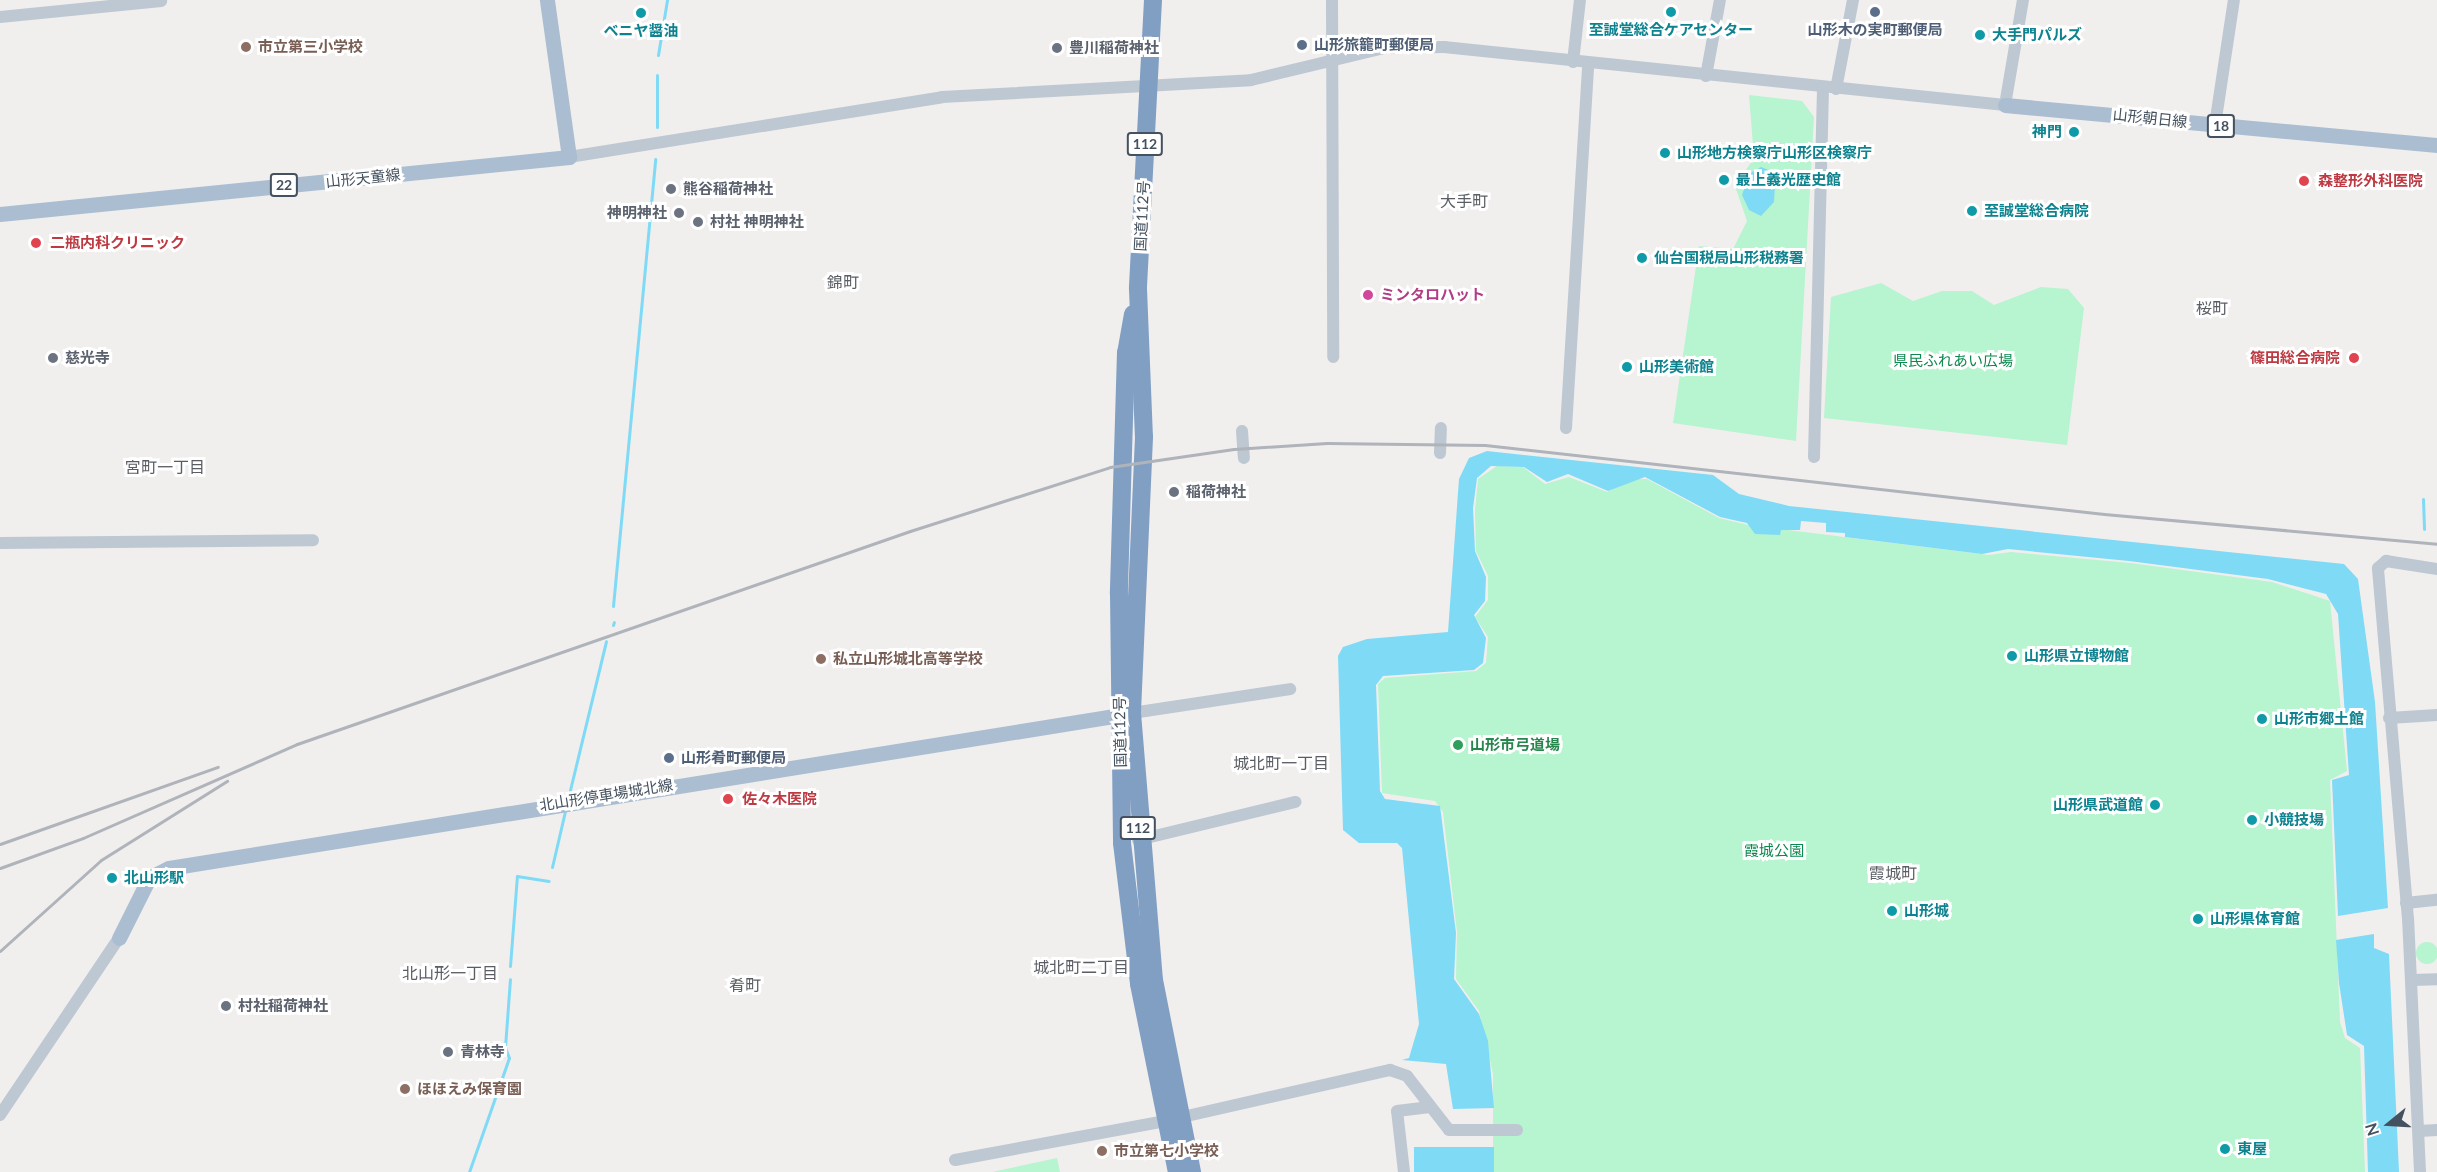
<!DOCTYPE html>
<meta charset="utf-8">
<style>
body{margin:0}
#map{position:relative;width:2437px;height:1172px;overflow:hidden;background:#f1eeee;font-family:Lato,"Noto Sans JP",sans-serif}
div>[style]{position:absolute}
.green>*{inset:0;background:#b7f4d0}
.round{border-radius:50%}
.water>*{inset:0;background:#7fdaf6;transform-origin:0 0}
.stream>*{height:3px;margin:-1.5px;padding:0 1.5px;transform-origin:1.5px;border-radius:1.5px;background:#7fdaf6}
.minor>*{height:12px;margin:-6px;padding:0 6px;transform-origin:6px;border-radius:6px;background:#bdc8d2}
.major>*{height:15px;margin:-7.5px;padding:0 7.5px;transform-origin:7.5px;border-radius:7.5px;background:#aabdd1}
.highway>*{height:18px;margin:-9px;padding:0 9px;transform-origin:9px;border-radius:9px;background:#809fc3}
.rail>*{height:3px;margin:-1.5px;padding:0 1.5px;transform-origin:1.5px;border-radius:1.5px;background:#afb3ba}
.dots>*{width:16px;height:16px;translate:-50% -50%;box-sizing:border-box;border:3px solid #fff;border-radius:50%}
span{translate:-50% -50%;white-space:nowrap;text-align:center;line-height:1.15;-webkit-text-stroke:6px #fff;paint-order:stroke}
.shield-label span{padding:2px 4px;background:#fff;border:2px solid;border-radius:4px;-webkit-text-stroke-width:0}
.shield-label{font-size:14px;color:#44515e;font-weight:700}
.culture-label{font-size:15px;color:#0d838f;font-weight:700}
.left{translate:0 -50%;text-align:left}
.right{translate:-100% -50%;text-align:right}
.service-label{font-size:15px;color:#4e5e75;font-weight:700}
.education-label{font-size:15px;color:#785e54;font-weight:700}
.worship-label{font-size:15px;color:#5b616d;font-weight:700}
.street-label{font-size:15px;color:#44515e}
.health-label{font-size:15px;color:#be3a42;font-weight:700}
.hotel-label{font-size:15px;color:#b23c85;font-weight:700}
.park-label{font-size:15px;color:#0c884e}
.leisure-label{font-size:15px;color:#27864d;font-weight:700}
.neighbourhood-label{font-size:16px;color:#5a5e64}
.north{position:absolute;left:2359px;top:1094px;width:60px;height:60px;-webkit-text-stroke:4px #fff;paint-order:stroke;rotate:252deg;font-size:16px;font-weight:700;line-height:24px;text-align:center;color:#44515e}
.north::after{content:'';display:block;margin:auto;width:21px;height:27px;background:#44515e;clip-path:polygon(50% 0,100% 100%,50% 72%,0 100%)}
</style>
<div id="map">
<div class="green">
<i style="clip-path:polygon(1749px 95px,1802px 101px,1814px 117px,1796px 441px,1673px 423px,1699px 246px,1733px 249px,1747px 221px,1735px 186px,1754px 158px)"></i>
<i style="clip-path:polygon(1881px 283px,1913px 301px,1942px 291px,1972px 291px,1994px 305px,2041px 287px,2068px 289px,2084px 308px,2067px 445px,1824px 418px,1831px 297px)"></i>
<i style="clip-path:polygon(1497px 466px,1523px 467px,1545px 484px,1569px 477px,1607px 492px,1632px 479px,1647px 479px,1719px 518px,1748px 525px,1989px 555px,2011px 552px,2130px 563px,2272px 582px,2330px 601px,2347px 771px,2330px 780px,2340px 1022px,2345px 1038px,2360px 1048px,2365px 1172px,1493px 1172px,1493px 1074px,1479px 1011px,1456px 979px,1457px 932px,1443px 812px,1435px 801px,1382px 793px,1378px 684px,1385px 678px,1476px 671px,1486px 663px,1488px 637px,1475px 617px,1488px 600px,1488px 576px,1476px 551px,1475px 510px,1478px 479px)"></i>
<i class="round" style="left:2416px;top:942px;width:22px;height:22px"></i>
<i style="clip-path:polygon(1057px 1158px,1060px 1172px,991px 1172px,992px 1172px)"></i>
</div>
<div class="water">
<i style="clip-path:polygon(1761px 167px,1771px 171px,1775px 184px,1774px 202px,1761px 216px,1749px 210px,1742px 195px,1749px 174px)"></i>
<i style="clip-path:polygon(1487px 451px,1713px 475px,1739px 494px,1789px 506px,2344px 564px,2358px 579px,2375px 702px,2388px 908px,2338px 916px,2332px 780px,2349px 775px,2338px 614px,2326px 594px,2268px 579px,2129px 561px,2008px 549px,1982px 554px,1845px 537px,1845px 533px,1826px 532px,1826px 523px,1801px 521px,1800px 530px,1781px 530px,1780px 535px,1755px 534px,1747px 523px,1720px 517px,1645px 477px,1608px 491px,1568px 474px,1547px 482px,1524px 467px,1491px 466px,1477px 478px,1473px 508px,1475px 551px,1486px 577px,1485px 601px,1474px 615px,1486px 638px,1483px 663px,1474px 670px,1383px 676px,1376px 685px,1380px 791px,1385px 799px,1440px 806px,1456px 933px,1454px 979px,1479px 1014px,1488px 1041px,1494px 1108px,1453px 1109px,1446px 1064px,1402px 1060px,1409px 1058px,1419px 1024px,1402px 848px,1397px 843px,1359px 843px,1343px 830px,1338px 656px,1343px 647px,1367px 639px,1448px 632px,1459px 479px,1469px 458px)"></i>
<i style="clip-path:polygon(2374px 934px,2374px 948px,2389px 954px,2399px 1172px,2368px 1172px,2364px 1046px,2347px 1035px,2339px 983px,2336px 940px)"></i>
<i style="left:1414px;top:1147px;width:80px;height:25px"></i>
</div>
<div class="stream">
<i style="left:658px;top:55px;width:56px;rotate:-80.7deg"></i>
<i style="left:657px;top:75px;width:52px;rotate:90deg"></i>
<i style="left:2423px;top:499px;width:30px;rotate:88deg"></i>
<i style="left:613px;top:606px;width:449px;rotate:-84.6deg"></i>
<i style="left:613px;top:625px;width:3px;rotate:-72deg"></i>
<i style="left:570px;top:790px;width:153px;rotate:-76.4deg"></i>
<i style="left:552px;top:867px;width:57px;rotate:-76.9deg"></i>
<i style="left:510px;top:966px;width:90px;rotate:-85.6deg"></i>
<i style="left:517px;top:876px;width:32px;rotate:9deg"></i>
<i style="left:469px;top:1172px;width:121px;rotate:-70.7deg"></i>
<i style="left:509px;top:1058px;width:12px;rotate:-110deg"></i>
<i style="left:505px;top:1047px;width:68px;rotate:-85.8deg"></i>
</div>
<div class="minor">
<i style="left:1332px;top:0;width:357px;rotate:89.8deg"></i>
<i style="left:0;top:17px;width:162px;rotate:-5.7deg"></i>
<i style="left:1573px;top:62px;width:62px;rotate:-83.6deg"></i>
<i style="left:1706px;top:76px;width:77px;rotate:-79.6deg"></i>
<i style="left:1836px;top:89px;width:91px;rotate:-79.2deg"></i>
<i style="left:2215px;top:125px;width:126px;rotate:-81.4deg"></i>
<i style="left:569px;top:157px;width:378px;rotate:-9.1deg"></i>
<i style="left:942px;top:97px;width:309px;rotate:-3.1deg"></i>
<i style="left:1251px;top:80px;width:137px;rotate:-13.5deg"></i>
<i style="left:1384px;top:48px;width:60px;rotate:-1deg"></i>
<i style="left:1444px;top:47px;width:564px;rotate:5.9deg"></i>
<i style="left:2005px;top:105px;width:107px;rotate:-80.3deg"></i>
<i style="left:1566px;top:428px;width:365px;rotate:-86.5deg"></i>
<i style="left:1242px;top:431px;width:27px;rotate:86deg"></i>
<i style="left:1440px;top:453px;width:25px;rotate:-88deg"></i>
<i style="left:1814px;top:457px;width:370px;rotate:-88.6deg"></i>
<i style="left:0;top:543px;width:313px;rotate:-0.5deg"></i>
<i style="left:1132px;top:713px;width:160px;rotate:-8.6deg"></i>
<i style="left:2389px;top:718px;width:48px;rotate:-3.6deg"></i>
<i style="left:1138px;top:840px;width:162px;rotate:-13.6deg"></i>
<i style="left:2406px;top:903px;width:31px;rotate:-6deg"></i>
<i style="left:2412px;top:980px;width:25px;rotate:-2deg"></i>
<i style="left:0;top:1115px;width:213px;rotate:-56.1deg"></i>
<i style="left:2419px;top:1131px;width:18px;rotate:-3deg"></i>
<i style="left:955px;top:1160px;width:214px;rotate:-10.5deg"></i>
<i style="left:1165px;top:1121px;width:231px;rotate:-12.8deg"></i>
<i style="left:1390px;top:1070px;width:18px;rotate:19deg"></i>
<i style="left:1407px;top:1076px;width:68px;rotate:52.1deg"></i>
<i style="left:1449px;top:1130px;width:68px"></i>
<i style="left:1404px;top:1172px;width:61px;rotate:-96.5deg"></i>
<i style="left:1397px;top:1111px;width:31px;rotate:-7deg"></i>
<i style="left:2420px;top:1172px;width:253px;rotate:-92.7deg"></i>
<i style="left:2408px;top:919px;width:352px;rotate:-94.9deg"></i>
<i style="left:2378px;top:568px;width:11px;rotate:-41deg"></i>
<i style="left:2386px;top:561px;width:52px;rotate:8.9deg"></i>
</div>
<div class="major">
<i style="left:2005px;top:105px;width:434px;rotate:5.3deg"></i>
<i style="left:0;top:214px;width:572px;rotate:-5.72deg"></i>
<i style="left:569px;top:157px;width:159px;rotate:-98deg"></i>
<i style="left:119px;top:938px;width:67px;rotate:-63.4deg"></i>
<i style="left:149px;top:878px;width:22px;rotate:-27deg"></i>
<i style="left:169px;top:868px;width:975px;rotate:-9.14deg"></i>
</div>
<div class="highway">
<i style="left:1153px;top:0;width:289px;rotate:93deg"></i>
<i style="left:1138px;top:289px;width:148px;rotate:87.7deg"></i>
<i style="left:1144px;top:437px;width:276px;rotate:92.5deg"></i>
<i style="left:1132px;top:713px;width:268px;rotate:85.3deg"></i>
<i style="left:1154px;top:980px;width:196px;rotate:78.8deg"></i>
<i style="left:1133px;top:314px;width:39px;rotate:100deg"></i>
<i style="left:1126px;top:352px;width:242px;rotate:91.7deg"></i>
<i style="left:1119px;top:594px;width:249px;rotate:89.3deg"></i>
<i style="left:1122px;top:843px;width:142px;rotate:83.1deg"></i>
<i style="left:1139px;top:984px;width:192px;rotate:78.6deg"></i>
</div>
<div class="rail">
<i style="left:0;top:844px;width:231px;rotate:-19.5deg"></i>
<i style="left:0;top:868px;width:88px;rotate:-19.9deg"></i>
<i style="left:83px;top:838px;width:234px;rotate:-23.7deg"></i>
<i style="left:297px;top:744px;width:649px;rotate:-19.16deg"></i>
<i style="left:910px;top:531px;width:210px;rotate:-17.7deg"></i>
<i style="left:1110px;top:467px;width:125px;rotate:-8.3deg"></i>
<i style="left:1234px;top:449px;width:93px;rotate:-3.7deg"></i>
<i style="left:1327px;top:443px;width:158px;rotate:0.7deg"></i>
<i style="left:1485px;top:445px;width:623px;rotate:6.36deg"></i>
<i style="left:2104px;top:514px;width:334px;rotate:5.1deg"></i>
<i style="left:0;top:951px;width:136px;rotate:-42deg"></i>
<i style="left:101px;top:860px;width:149px;rotate:-32.1deg"></i>
</div>
<div class="dots">
<i style="left:1671px;top:12px;background:#0f9aa8"></i>
<i style="left:1875px;top:12px;background:#5c6f8a"></i>
<i style="left:641px;top:13px;background:#0f9aa8"></i>
<i style="left:1980px;top:35px;background:#0f9aa8"></i>
<i style="left:1302px;top:45px;background:#5c6f8a"></i>
<i style="left:246px;top:47px;background:#8d6e63"></i>
<i style="left:1057px;top:48px;background:#6b7280"></i>
<i style="left:2074px;top:132px;background:#0f9aa8"></i>
<i style="left:1665px;top:153px;background:#0f9aa8"></i>
<i style="left:1724px;top:180px;background:#0f9aa8"></i>
<i style="left:2304px;top:181px;background:#e0444e"></i>
<i style="left:671px;top:189px;background:#6b7280"></i>
<i style="left:1972px;top:211px;background:#0f9aa8"></i>
<i style="left:679px;top:213px;background:#6b7280"></i>
<i style="left:698px;top:222px;background:#6b7280"></i>
<i style="left:36px;top:243px;background:#e0444e"></i>
<i style="left:1642px;top:258px;background:#0f9aa8"></i>
<i style="left:1368px;top:295px;background:#d1479c"></i>
<i style="left:53px;top:358px;background:#6b7280"></i>
<i style="left:2354px;top:358px;background:#e0444e"></i>
<i style="left:1627px;top:367px;background:#0f9aa8"></i>
<i style="left:1174px;top:492px;background:#6b7280"></i>
<i style="left:2012px;top:656px;background:#0f9aa8"></i>
<i style="left:821px;top:659px;background:#8d6e63"></i>
<i style="left:2262px;top:719px;background:#0f9aa8"></i>
<i style="left:1458px;top:745px;background:#2e9e5b"></i>
<i style="left:669px;top:758px;background:#5c6f8a"></i>
<i style="left:728px;top:799px;background:#e0444e"></i>
<i style="left:2155px;top:805px;background:#0f9aa8"></i>
<i style="left:2252px;top:820px;background:#0f9aa8"></i>
<i style="left:112px;top:878px;background:#0f9aa8"></i>
<i style="left:1892px;top:911px;background:#0f9aa8"></i>
<i style="left:2198px;top:919px;background:#0f9aa8"></i>
<i style="left:226px;top:1006px;background:#6b7280"></i>
<i style="left:448px;top:1052px;background:#6b7280"></i>
<i style="left:405px;top:1089px;background:#8d6e63"></i>
<i style="left:2225px;top:1149px;background:#0f9aa8"></i>
<i style="left:1102px;top:1151px;background:#8d6e63"></i>
</div>
<div class="shield-label">
<span style="left:2221px;top:126px">18</span>
<span style="left:1145px;top:144px">112</span>
<span style="left:284px;top:185px">22</span>
<span style="left:1138px;top:828px">112</span>
</div>
<div class="culture-label">
<span style="left:1671px;top:30px">至誠堂総合ケアセンター</span>
<span style="left:641px;top:31px">ベニヤ醤油</span>
<span class="left" style="left:1992px;top:35px">大手門パルズ</span>
<span class="right" style="left:2062px;top:132px">神門</span>
<span class="left" style="left:1677px;top:153px">山形地方検察庁山形区検察庁</span>
<span class="left" style="left:1736px;top:180px">最上義光歴史館</span>
<span class="left" style="left:1984px;top:211px">至誠堂総合病院</span>
<span class="left" style="left:1654px;top:258px">仙台国税局山形税務署</span>
<span class="left" style="left:1639px;top:367px">山形美術館</span>
<span class="left" style="left:2024px;top:656px">山形県立博物館</span>
<span class="left" style="left:2274px;top:719px">山形市郷土館</span>
<span class="right" style="left:2143px;top:805px">山形県武道館</span>
<span class="left" style="left:2264px;top:820px">小競技場</span>
<span class="left" style="left:124px;top:878px">北山形駅</span>
<span class="left" style="left:1904px;top:911px">山形城</span>
<span class="left" style="left:2210px;top:919px">山形県体育館</span>
<span class="left" style="left:2237px;top:1149px">東屋</span>
</div>
<div class="service-label">
<span style="left:1875px;top:30px">山形木の実町郵便局</span>
<span class="left" style="left:1314px;top:45px">山形旅籠町郵便局</span>
<span class="left" style="left:681px;top:758px">山形肴町郵便局</span>
</div>
<div class="education-label">
<span class="left" style="left:258px;top:47px">市立第三小学校</span>
<span class="left" style="left:833px;top:659px">私立山形城北高等学校</span>
<span class="left" style="left:417px;top:1089px">ほほえみ保育園</span>
<span class="left" style="left:1114px;top:1151px">市立第七小学校</span>
</div>
<div class="worship-label">
<span class="left" style="left:1069px;top:48px">豊川稲荷神社</span>
<span class="left" style="left:683px;top:189px">熊谷稲荷神社</span>
<span class="right" style="left:667px;top:213px">神明神社</span>
<span class="left" style="left:710px;top:222px">村社 神明神社</span>
<span class="left" style="left:65px;top:358px">慈光寺</span>
<span class="left" style="left:1186px;top:492px">稲荷神社</span>
<span class="left" style="left:238px;top:1006px">村社稲荷神社</span>
<span class="left" style="left:460px;top:1052px">青林寺</span>
</div>
<div class="street-label">
<span style="left:2150px;top:118px;rotate:6deg">山形朝日線</span>
<span style="left:363px;top:178px;rotate:-6deg">山形天童線</span>
<span style="left:1142px;top:216px;rotate:-87deg">国道112号</span>
<span style="left:1120px;top:732px;rotate:-91deg">国道112号</span>
<span style="left:606px;top:795px;rotate:-9deg">北山形停車場城北線</span>
</div>
<div class="health-label">
<span class="left" style="left:2318px;top:181px">森整形外科医院</span>
<span class="left" style="left:50px;top:243px">二瓶内科クリニック</span>
<span class="right" style="left:2340px;top:358px">篠田総合病院</span>
<span class="left" style="left:742px;top:799px">佐々木医院</span>
</div>
<div class="hotel-label">
<span class="left" style="left:1380px;top:295px">ミンタロハット</span>
</div>
<div class="park-label">
<span style="left:1953px;top:361px">県民ふれあい広場</span>
<span style="left:1774px;top:851px">霞城公園</span>
</div>
<div class="leisure-label">
<span class="left" style="left:1470px;top:745px">山形市弓道場</span>
</div>
<div class="neighbourhood-label">
<span style="left:1464px;top:201px">大手町</span>
<span style="left:843px;top:282px">錦町</span>
<span style="left:2212px;top:308px">桜町</span>
<span style="left:165px;top:467px">宮町一丁目</span>
<span style="left:1281px;top:763px">城北町一丁目</span>
<span style="left:1893px;top:873px">霞城町</span>
<span style="left:1081px;top:967px">城北町二丁目</span>
<span style="left:450px;top:973px">北山形一丁目</span>
<span style="left:745px;top:985px">肴町</span>
</div>
<div class="north">N</div>
</div>
